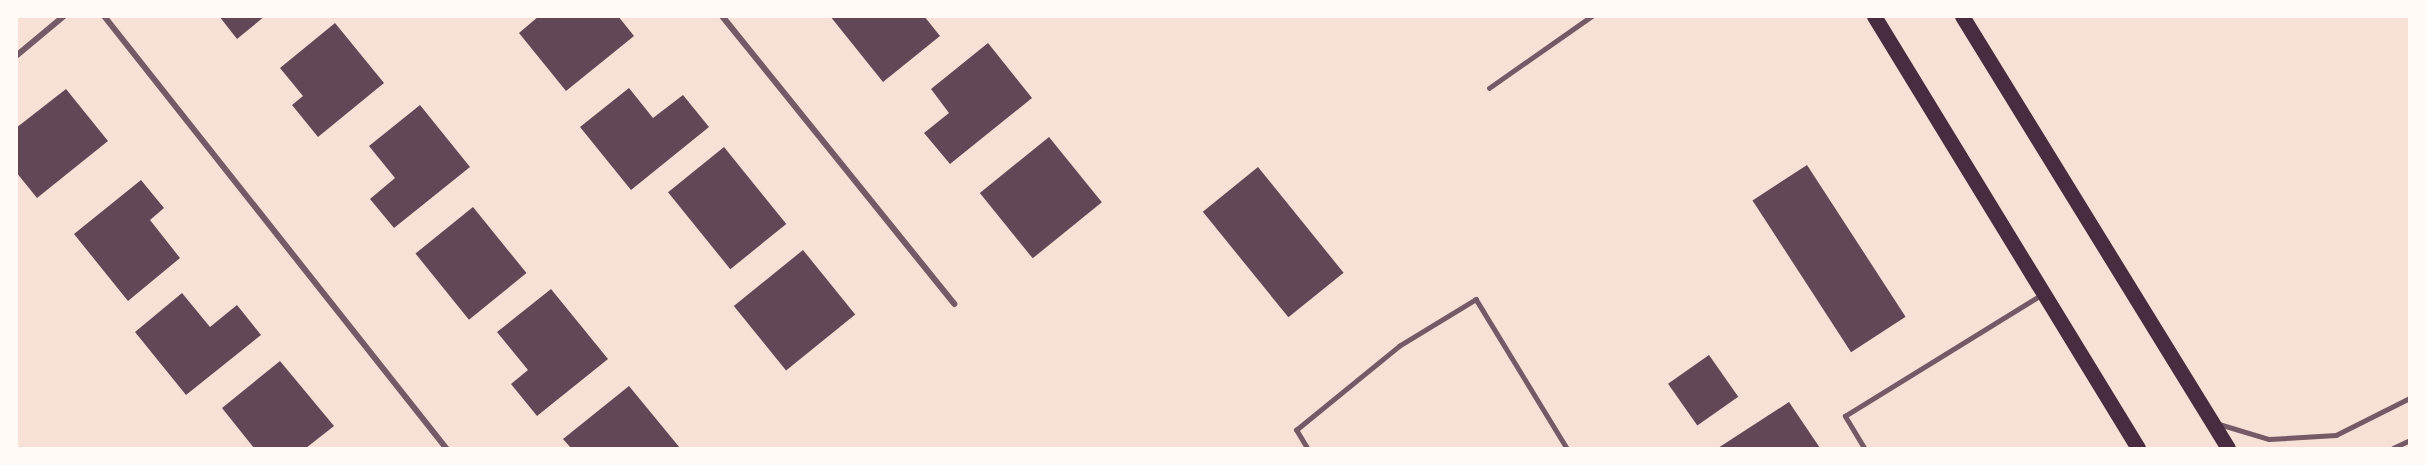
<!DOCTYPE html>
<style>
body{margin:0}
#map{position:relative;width:2426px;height:465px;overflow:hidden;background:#f7e1d7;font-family:"Fira Sans Condensed",sans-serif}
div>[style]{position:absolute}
.building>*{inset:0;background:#644757;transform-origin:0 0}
.service>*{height:4.5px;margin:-2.25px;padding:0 2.25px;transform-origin:2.25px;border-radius:2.25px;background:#755966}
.minor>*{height:6px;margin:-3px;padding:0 3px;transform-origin:3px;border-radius:3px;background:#755966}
.primary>*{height:15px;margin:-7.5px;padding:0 7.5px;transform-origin:7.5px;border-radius:7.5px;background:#4a2c40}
span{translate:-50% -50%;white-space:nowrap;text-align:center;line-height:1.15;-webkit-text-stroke:4.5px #fffaf5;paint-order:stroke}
.frame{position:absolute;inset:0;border:18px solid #fffaf5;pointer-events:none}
</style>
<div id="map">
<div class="building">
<i style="clip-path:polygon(219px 16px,265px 16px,237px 39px)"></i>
<i style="clip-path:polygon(539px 16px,618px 16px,634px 36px,566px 91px,519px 33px)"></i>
<i style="clip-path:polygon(830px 16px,924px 16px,940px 36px,883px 82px)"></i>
<i style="clip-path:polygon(335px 23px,384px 83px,318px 137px,292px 105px,303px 96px,280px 68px)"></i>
<i style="clip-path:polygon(988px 43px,1032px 98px,950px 164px,924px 133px,949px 113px,931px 89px)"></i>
<i style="clip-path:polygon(629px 88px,653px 118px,683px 95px,709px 127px,631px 190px,580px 127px)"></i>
<i style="clip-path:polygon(66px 89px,108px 141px,37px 198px,16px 172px,16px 128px)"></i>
<i style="clip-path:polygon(420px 105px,470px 167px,394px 228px,370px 199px,395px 178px,369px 146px)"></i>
<i style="left:1049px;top:137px;width:84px;height:89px;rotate:51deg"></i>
<i style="left:724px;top:147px;width:99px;height:72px;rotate:51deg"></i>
<i style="left:1807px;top:165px;width:181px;height:65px;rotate:57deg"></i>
<i style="left:1258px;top:167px;width:136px;height:71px;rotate:51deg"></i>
<i style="clip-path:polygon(141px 180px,164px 208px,150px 220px,180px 258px,128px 301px,74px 234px)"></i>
<i style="left:473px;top:207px;width:85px;height:74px;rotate:51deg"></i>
<i style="left:803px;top:250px;width:83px;height:89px;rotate:51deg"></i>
<i style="clip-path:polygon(551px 289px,608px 359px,537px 416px,511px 384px,528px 370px,497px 332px)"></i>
<i style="clip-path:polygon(182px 293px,210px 327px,237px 305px,261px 335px,186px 395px,135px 332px)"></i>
<i style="left:1709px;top:355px;width:51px;height:50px;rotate:55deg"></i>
<i style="clip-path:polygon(280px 361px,334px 426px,306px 448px,254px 448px,222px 408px)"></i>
<i style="clip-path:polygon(629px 386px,680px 448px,571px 448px,563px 439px)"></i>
<i style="clip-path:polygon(1789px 402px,1820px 448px,1718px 448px)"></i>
</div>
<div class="service">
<i style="left:1489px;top:88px;width:126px;rotate:-35deg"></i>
<i style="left:2219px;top:424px;width:52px;rotate:16.7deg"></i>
<i style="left:2269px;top:439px;width:67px;rotate:-3.4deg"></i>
<i style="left:2336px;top:435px;width:83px;rotate:-26.6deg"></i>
<i style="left:1307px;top:448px;width:21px;rotate:-121deg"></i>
<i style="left:1296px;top:430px;width:133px;rotate:-39.2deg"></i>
<i style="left:1399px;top:346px;width:90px;rotate:-31.4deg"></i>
<i style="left:1476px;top:299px;width:175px;rotate:58.6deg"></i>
<i style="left:1864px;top:448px;width:37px;rotate:-121deg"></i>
<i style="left:1845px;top:416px;width:230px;rotate:-31.7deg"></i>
<i style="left:2393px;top:448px;width:19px;rotate:-25deg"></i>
</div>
<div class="minor">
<i style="left:104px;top:16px;width:551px;rotate:51.63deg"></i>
<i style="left:722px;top:16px;width:370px;rotate:51.1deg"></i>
<i style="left:16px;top:56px;width:62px;rotate:-39.8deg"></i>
</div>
<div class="primary">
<i style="left:1874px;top:16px;width:506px;rotate:58.57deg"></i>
<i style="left:1962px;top:16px;width:507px;rotate:58.38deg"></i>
</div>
<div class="frame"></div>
</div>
